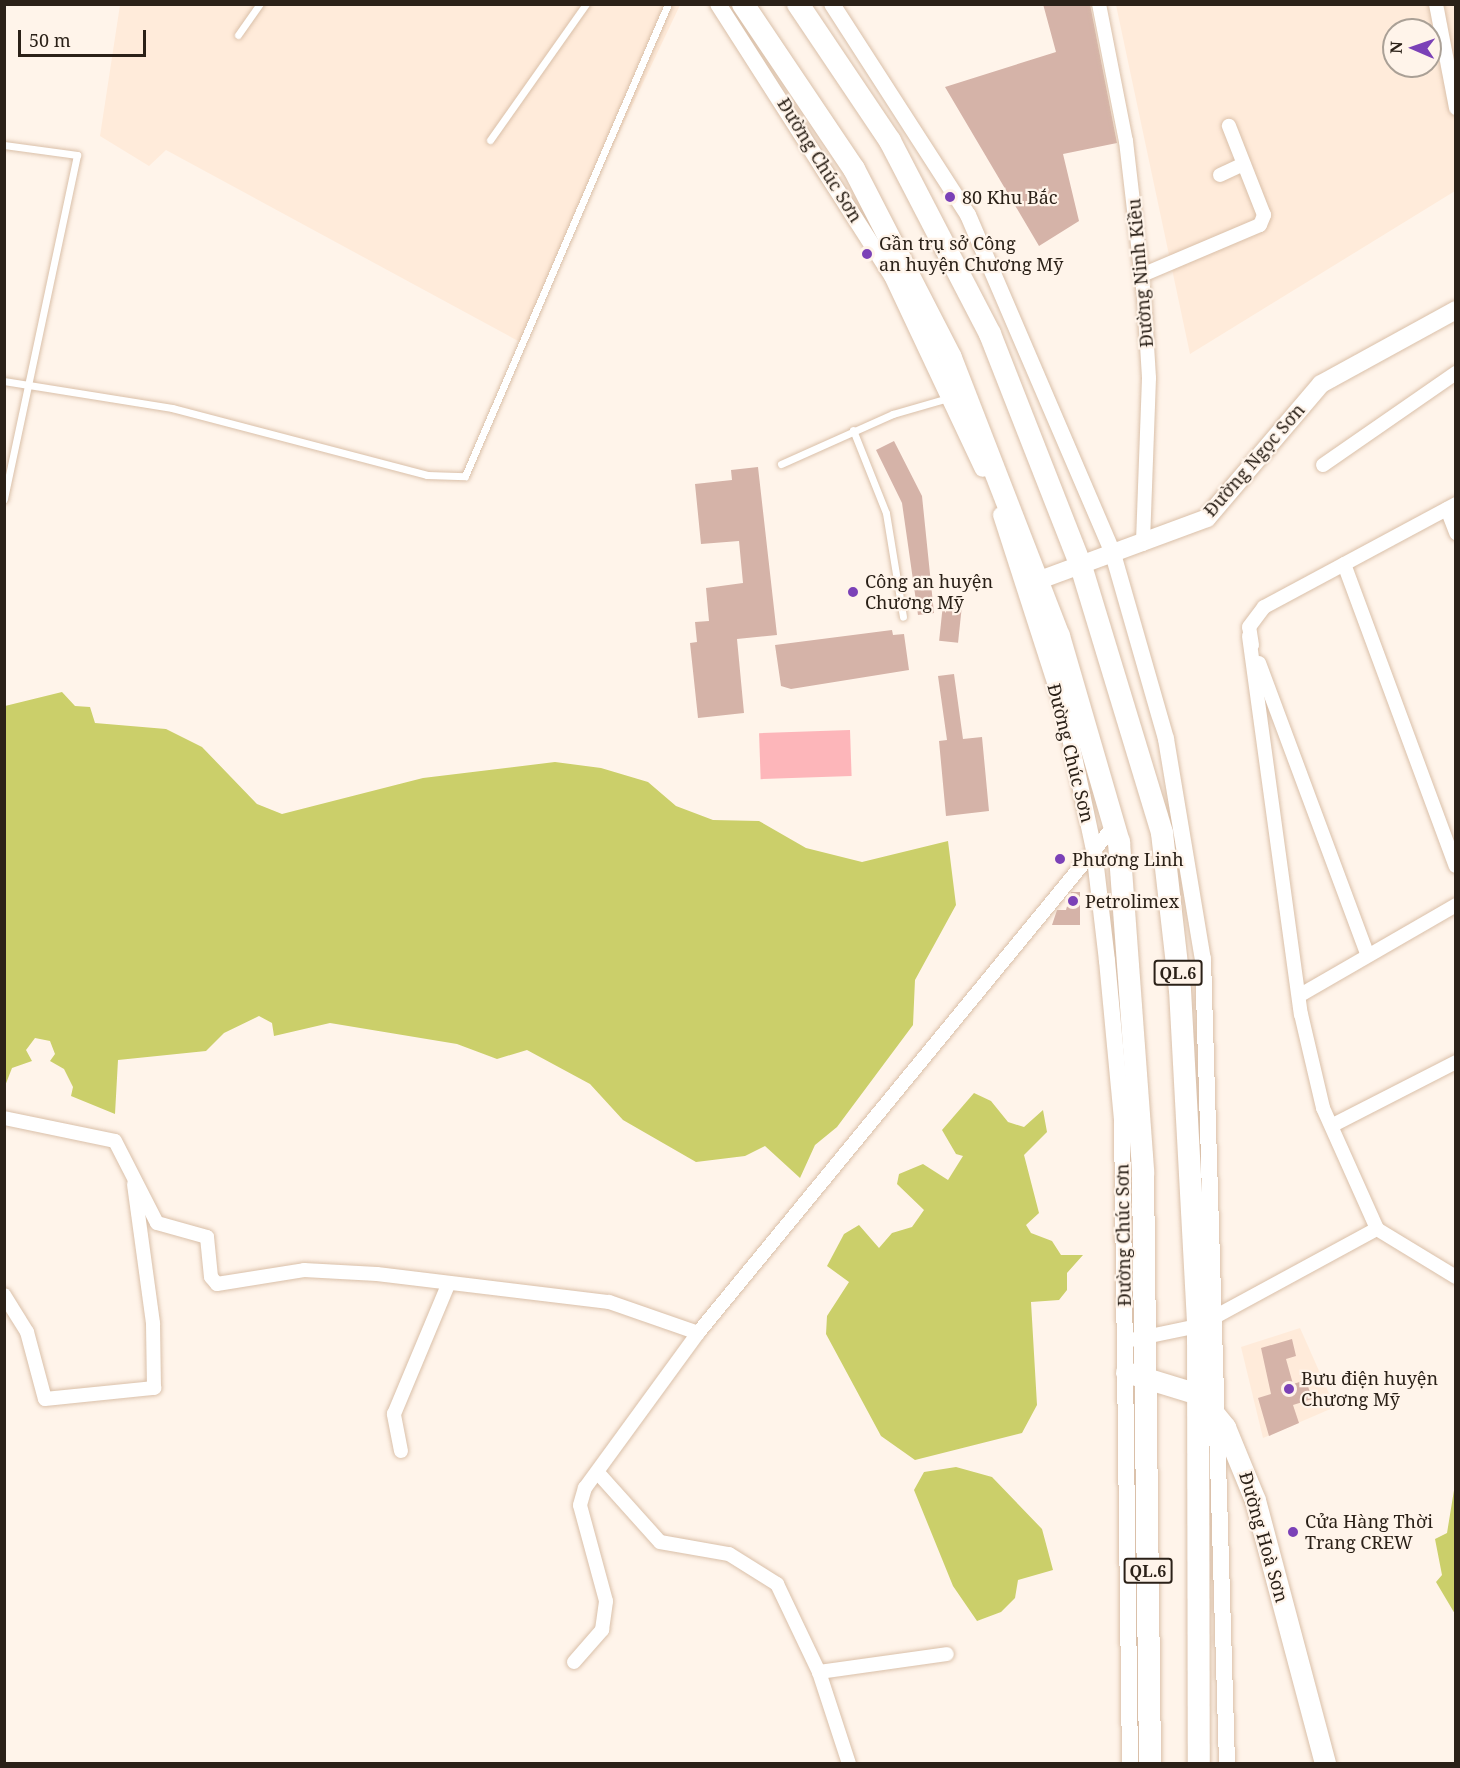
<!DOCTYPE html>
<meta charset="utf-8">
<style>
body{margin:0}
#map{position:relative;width:1460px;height:1768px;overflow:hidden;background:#fff4ea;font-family:"Noto Serif",serif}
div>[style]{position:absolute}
.built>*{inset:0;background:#ffebda}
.green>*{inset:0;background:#fdb6ba;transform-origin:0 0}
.water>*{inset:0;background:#cbcf6a}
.building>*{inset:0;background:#d5b3a8;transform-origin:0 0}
.roads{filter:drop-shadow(0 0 2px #dac0a9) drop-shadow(0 0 2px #dac0a9)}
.service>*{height:7px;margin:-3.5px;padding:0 3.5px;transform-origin:3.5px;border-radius:3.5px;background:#fff}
.minor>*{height:14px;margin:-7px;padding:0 7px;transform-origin:7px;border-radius:7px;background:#fff}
.tertiary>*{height:16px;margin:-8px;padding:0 8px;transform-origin:8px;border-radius:8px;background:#fff}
.secondary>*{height:18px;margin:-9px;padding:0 9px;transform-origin:9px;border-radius:9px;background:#fff}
.primary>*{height:21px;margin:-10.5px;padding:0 10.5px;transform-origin:10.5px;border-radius:10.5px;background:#fff}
.trunk>*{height:22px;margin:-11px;padding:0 11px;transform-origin:11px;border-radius:11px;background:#fff}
.dots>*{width:16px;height:16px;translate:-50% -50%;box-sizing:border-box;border:3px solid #fff4ea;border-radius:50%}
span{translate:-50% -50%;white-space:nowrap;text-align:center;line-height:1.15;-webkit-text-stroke:4.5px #fff4ea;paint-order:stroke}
.shield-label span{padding:2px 4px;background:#fff4ea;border:2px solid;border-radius:4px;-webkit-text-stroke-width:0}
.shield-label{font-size:16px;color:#2b2118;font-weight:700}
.street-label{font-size:18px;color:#2b2118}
.poi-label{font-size:18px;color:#2b2118}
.left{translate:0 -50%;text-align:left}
.frame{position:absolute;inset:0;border:6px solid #2b2118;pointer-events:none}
.north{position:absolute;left:1382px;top:18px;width:60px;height:60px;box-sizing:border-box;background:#fff4ea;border:2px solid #aaa096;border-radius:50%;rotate:272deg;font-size:16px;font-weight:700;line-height:24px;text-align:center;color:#2b2118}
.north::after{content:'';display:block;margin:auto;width:21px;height:27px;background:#7b41b7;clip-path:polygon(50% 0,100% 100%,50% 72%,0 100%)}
.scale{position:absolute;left:18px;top:30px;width:128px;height:27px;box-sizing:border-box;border:3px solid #2b2118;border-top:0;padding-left:8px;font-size:18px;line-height:21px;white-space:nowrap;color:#2b2118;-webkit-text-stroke:4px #fff4ea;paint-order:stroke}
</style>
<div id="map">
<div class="built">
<i style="clip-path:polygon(120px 5px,680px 5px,520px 342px,166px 150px,149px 166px,100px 136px)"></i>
<i style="clip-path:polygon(evenodd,1116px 5px,1455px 5px,1455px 191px,1190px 354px,1116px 5px,1394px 30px,1430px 30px,1430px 66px,1394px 66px,1394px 30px)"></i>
<i style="clip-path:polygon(1300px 1328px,1335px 1407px,1263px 1438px,1241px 1347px)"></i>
</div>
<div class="green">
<i style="left:850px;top:730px;width:46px;height:91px;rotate:88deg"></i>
</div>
<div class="water">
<i style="clip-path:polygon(62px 692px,75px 706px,90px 707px,95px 723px,166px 729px,202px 747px,257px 804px,282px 814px,423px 778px,555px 762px,601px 768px,648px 782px,676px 806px,713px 820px,759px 821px,806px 848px,862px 862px,948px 841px,956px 905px,915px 980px,913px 1025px,837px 1127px,815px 1145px,800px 1178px,765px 1146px,745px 1156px,696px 1162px,623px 1120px,590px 1084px,527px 1050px,497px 1059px,457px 1044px,330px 1023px,274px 1036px,272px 1023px,259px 1016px,224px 1033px,206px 1051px,118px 1060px,115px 1114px,71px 1096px,73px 1087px,64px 1069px,50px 1061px,55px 1054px,50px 1041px,35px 1038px,26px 1050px,32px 1061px,12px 1068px,5px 1086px,5px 706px)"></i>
<i style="clip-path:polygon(974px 1093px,991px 1101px,1008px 1122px,1024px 1127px,1043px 1110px,1047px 1132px,1024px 1155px,1039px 1213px,1026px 1225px,1031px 1233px,1052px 1241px,1061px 1255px,1083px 1255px,1067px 1273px,1067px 1290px,1059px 1300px,1031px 1302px,1037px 1405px,1022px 1433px,915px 1460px,881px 1436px,826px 1334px,827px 1316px,849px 1282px,827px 1266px,844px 1234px,859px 1225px,879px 1248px,892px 1233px,912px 1227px,924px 1210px,897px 1184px,899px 1174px,923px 1164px,948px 1180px,963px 1156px,956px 1154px,942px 1130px)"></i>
<i style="clip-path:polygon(956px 1467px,992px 1477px,1042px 1529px,1053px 1570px,1018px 1580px,1015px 1598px,1001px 1612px,977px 1621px,953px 1586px,914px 1490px,924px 1472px)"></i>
<i style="clip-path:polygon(1455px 1484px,1456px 1614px,1455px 1614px,1436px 1582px,1442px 1575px,1435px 1539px,1447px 1533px)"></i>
</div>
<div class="building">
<i style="clip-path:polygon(1043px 4px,1090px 4px,1117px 143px,1063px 154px,1079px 221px,1039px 246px,945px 87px,1056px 52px)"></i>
<i style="clip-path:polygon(894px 441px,922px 496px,934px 613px,918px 615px,902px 503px,876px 450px)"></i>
<i style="clip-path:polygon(758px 467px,777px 635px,737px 639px,744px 713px,698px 718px,690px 643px,697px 642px,695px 622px,709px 621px,706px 588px,743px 583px,739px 541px,701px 544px,695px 484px,732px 480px,731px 470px)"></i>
<i style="left:943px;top:604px;width:19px;height:37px;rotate:6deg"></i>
<i style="clip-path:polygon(892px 630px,893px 635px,904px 634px,909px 670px,791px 689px,781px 686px,775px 645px)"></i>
<i style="clip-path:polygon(954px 674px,963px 739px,982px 737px,989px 811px,946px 816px,939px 741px,947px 740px,938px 676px)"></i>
<i style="clip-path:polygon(1071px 892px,1080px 892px,1080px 925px,1052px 925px,1057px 910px,1066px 910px)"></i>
<i style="clip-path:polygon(1292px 1339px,1296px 1356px,1286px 1359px,1293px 1384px,1306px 1380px,1312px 1399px,1293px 1405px,1299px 1423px,1269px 1436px,1258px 1398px,1271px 1394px,1261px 1348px)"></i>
</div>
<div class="roads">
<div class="service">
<i style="left:238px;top:35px;width:38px;rotate:-55deg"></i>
<i style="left:490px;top:140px;width:166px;rotate:-54.8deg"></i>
<i style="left:4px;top:145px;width:74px;rotate:7.8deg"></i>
<i style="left:77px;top:155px;width:352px;rotate:102deg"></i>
<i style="left:4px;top:381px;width:170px;rotate:9.1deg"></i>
<i style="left:172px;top:408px;width:264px;rotate:14.7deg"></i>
<i style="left:427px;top:475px;width:38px;rotate:2deg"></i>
<i style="left:465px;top:476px;width:514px;rotate:-66.73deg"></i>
<i style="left:853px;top:430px;width:89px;rotate:68.3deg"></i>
<i style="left:886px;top:513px;width:105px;rotate:80.7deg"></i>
<i style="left:781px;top:464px;width:123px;rotate:-24.1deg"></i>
<i style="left:893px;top:414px;width:57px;rotate:-16.2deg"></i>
</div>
<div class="minor">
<i style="left:1099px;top:4px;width:140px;rotate:78.9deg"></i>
<i style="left:1126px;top:141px;width:156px;rotate:83.4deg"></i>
<i style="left:1144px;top:296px;width:82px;rotate:86.5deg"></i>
<i style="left:1149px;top:378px;width:166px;rotate:92.1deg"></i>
<i style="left:1436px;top:4px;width:106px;rotate:79.1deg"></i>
<i style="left:1220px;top:175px;width:26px;rotate:-25deg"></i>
<i style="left:1142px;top:275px;width:128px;rotate:-23deg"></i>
<i style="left:1260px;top:225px;width:11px;rotate:-68deg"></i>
<i style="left:1264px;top:215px;width:96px;rotate:-111.5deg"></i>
<i style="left:1323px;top:465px;width:162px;rotate:-34.7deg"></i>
<i style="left:1447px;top:509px;width:26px;rotate:69deg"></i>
<i style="left:1344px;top:564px;width:322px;rotate:69.7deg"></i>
<i style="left:1249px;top:636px;width:382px;rotate:82.2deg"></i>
<i style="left:1301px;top:1014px;width:97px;rotate:76.8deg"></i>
<i style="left:1323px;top:1108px;width:133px;rotate:65.9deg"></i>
<i style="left:1377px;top:1229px;width:92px;rotate:31.3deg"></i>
<i style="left:1252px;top:645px;width:18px;rotate:-99deg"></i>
<i style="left:1249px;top:627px;width:25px;rotate:-53deg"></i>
<i style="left:1264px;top:607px;width:218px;rotate:-28.2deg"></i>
<i style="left:1259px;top:663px;width:310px;rotate:69.6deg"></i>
<i style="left:1302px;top:994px;width:178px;rotate:-30deg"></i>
<i style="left:4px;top:1118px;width:113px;rotate:11.7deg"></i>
<i style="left:115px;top:1141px;width:92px;rotate:62.9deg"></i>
<i style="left:157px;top:1223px;width:52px;rotate:15.6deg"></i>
<i style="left:207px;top:1237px;width:40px;rotate:84.3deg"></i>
<i style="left:211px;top:1277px;width:9px;rotate:49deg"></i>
<i style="left:217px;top:1284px;width:88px;rotate:-9.1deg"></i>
<i style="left:304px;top:1270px;width:73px;rotate:3.1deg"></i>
<i style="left:377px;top:1274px;width:234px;rotate:6.9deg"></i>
<i style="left:609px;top:1302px;width:94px;rotate:19.2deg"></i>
<i style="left:1333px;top:1125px;width:138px;rotate:-27.1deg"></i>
<i style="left:4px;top:1295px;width:44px;rotate:58.1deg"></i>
<i style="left:27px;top:1332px;width:69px;rotate:75deg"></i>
<i style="left:45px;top:1399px;width:110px;rotate:-5.8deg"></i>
<i style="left:154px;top:1388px;width:65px;rotate:-90.9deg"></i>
<i style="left:153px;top:1323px;width:140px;rotate:-97.8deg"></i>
<i style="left:1126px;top:1341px;width:74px;rotate:-11.8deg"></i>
<i style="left:1198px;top:1326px;width:204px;rotate:-28.5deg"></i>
<i style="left:401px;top:1451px;width:38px;rotate:-101deg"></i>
<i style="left:394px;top:1414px;width:140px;rotate:-67.3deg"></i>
<i style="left:599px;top:1474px;width:91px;rotate:48.1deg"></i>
<i style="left:660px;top:1542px;width:70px;rotate:9.9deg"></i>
<i style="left:729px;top:1554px;width:57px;rotate:32deg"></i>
<i style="left:777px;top:1584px;width:98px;rotate:64.5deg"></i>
<i style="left:819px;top:1672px;width:97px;rotate:71.9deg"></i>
<i style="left:574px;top:1662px;width:43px;rotate:-48.8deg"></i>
<i style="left:602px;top:1630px;width:29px;rotate:-82deg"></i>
<i style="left:606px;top:1601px;width:99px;rotate:-105.2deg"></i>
<i style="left:580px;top:1505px;width:18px;rotate:-74deg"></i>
<i style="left:585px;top:1488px;width:192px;rotate:-53.9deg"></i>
<i style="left:698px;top:1333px;width:656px;rotate:-50.63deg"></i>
<i style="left:819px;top:1672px;width:129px;rotate:-8deg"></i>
</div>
<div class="tertiary">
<i style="left:718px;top:4px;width:323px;rotate:57.4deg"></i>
<i style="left:892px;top:276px;width:213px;rotate:64.8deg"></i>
<i style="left:832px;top:4px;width:251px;rotate:57.2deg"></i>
<i style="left:968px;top:215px;width:369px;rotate:66.8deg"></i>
<i style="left:1113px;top:554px;width:192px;rotate:74deg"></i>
<i style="left:1166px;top:739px;width:223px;rotate:80.5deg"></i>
<i style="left:1203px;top:959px;width:805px;rotate:88.29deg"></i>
<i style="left:1001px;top:515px;width:205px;rotate:72.1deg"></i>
<i style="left:1064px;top:710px;width:143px;rotate:77.9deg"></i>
<i style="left:1094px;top:850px;width:112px;rotate:83.3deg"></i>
<i style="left:1107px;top:961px;width:160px;rotate:84.6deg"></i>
<i style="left:1122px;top:1120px;width:644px;rotate:89.29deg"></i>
</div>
<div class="secondary">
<i style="left:1037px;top:581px;width:181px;rotate:-20.3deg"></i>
<i style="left:1207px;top:518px;width:176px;rotate:-49.6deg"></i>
<i style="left:1321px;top:384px;width:154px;rotate:-28.7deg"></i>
</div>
<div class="primary">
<i style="left:1126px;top:1372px;width:75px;rotate:17deg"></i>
<i style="left:1198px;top:1394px;width:43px;rotate:50.7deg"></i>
<i style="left:1225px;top:1427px;width:79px;rotate:67.7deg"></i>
<i style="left:1255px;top:1500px;width:273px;rotate:75.1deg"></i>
</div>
<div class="trunk">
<i style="left:743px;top:4px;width:199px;rotate:56.1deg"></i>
<i style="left:854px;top:169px;width:212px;rotate:62.8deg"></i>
<i style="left:951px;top:358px;width:298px;rotate:68.8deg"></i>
<i style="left:1059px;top:636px;width:215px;rotate:73.8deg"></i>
<i style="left:1119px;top:842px;width:331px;rotate:85.8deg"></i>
<i style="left:1143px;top:1172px;width:592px;rotate:89.32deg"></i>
<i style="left:798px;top:4px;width:165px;rotate:56.1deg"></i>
<i style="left:890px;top:141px;width:217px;rotate:62.6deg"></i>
<i style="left:990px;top:334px;width:249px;rotate:68.6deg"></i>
<i style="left:1081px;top:566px;width:279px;rotate:73.1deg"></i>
<i style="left:1162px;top:833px;width:158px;rotate:83.5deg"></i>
<i style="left:1180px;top:990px;width:336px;rotate:86.9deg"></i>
<i style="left:1198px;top:1326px;width:438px;rotate:89.9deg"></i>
</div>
</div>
<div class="dots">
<i style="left:950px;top:197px;background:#7b41b7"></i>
<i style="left:867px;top:254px;background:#7b41b7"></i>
<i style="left:853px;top:592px;background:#7b41b7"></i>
<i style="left:1060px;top:859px;background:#7b41b7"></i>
<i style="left:1073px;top:901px;background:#7b41b7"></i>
<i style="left:1289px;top:1389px;background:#7b41b7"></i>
<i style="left:1293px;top:1532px;background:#7b41b7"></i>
</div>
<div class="shield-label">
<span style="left:1178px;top:973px">QL.6</span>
<span style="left:1148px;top:1571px">QL.6</span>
</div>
<div class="street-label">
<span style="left:820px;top:160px;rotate:58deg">Đường Chúc Sơn</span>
<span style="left:1140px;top:273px;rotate:-95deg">Đường Ninh Kiều</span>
<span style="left:1254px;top:460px;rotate:-49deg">Đường Ngọc Sơn</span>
<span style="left:1071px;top:753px;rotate:76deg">Đường Chúc Sơn</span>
<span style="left:1123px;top:1235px;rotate:-91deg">Đường Chúc Sơn</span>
<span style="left:1264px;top:1537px;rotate:74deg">Đường Hoà Sơn</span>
</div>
<div class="poi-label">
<span class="left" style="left:962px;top:197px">80 Khu Bắc</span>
<span class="left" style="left:879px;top:254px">Gần trụ sở Công<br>an huyện Chương Mỹ</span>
<span class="left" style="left:865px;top:592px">Công an huyện<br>Chương Mỹ</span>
<span class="left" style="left:1072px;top:859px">Phương Linh</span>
<span class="left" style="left:1085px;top:901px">Petrolimex</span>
<span class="left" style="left:1301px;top:1389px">Bưu điện huyện<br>Chương Mỹ</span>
<span class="left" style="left:1305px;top:1532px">Cửa Hàng Thời<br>Trang CREW</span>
</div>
<div class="frame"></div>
<div class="north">N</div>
<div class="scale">50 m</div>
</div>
